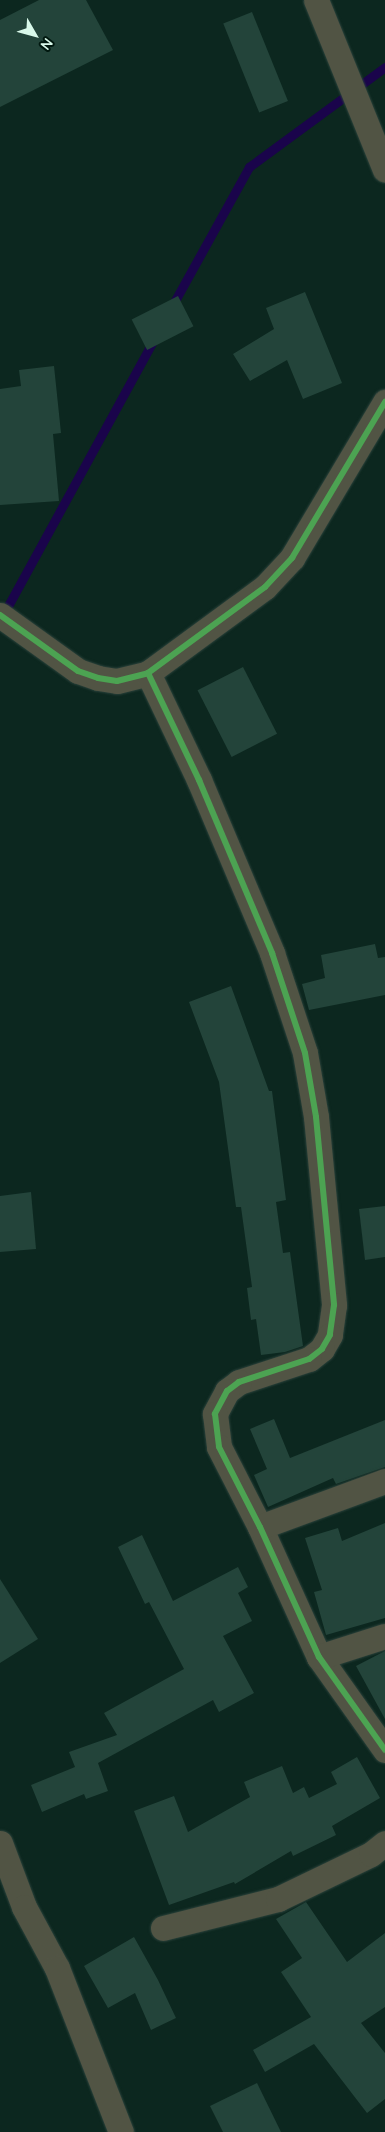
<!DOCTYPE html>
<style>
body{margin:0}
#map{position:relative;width:385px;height:2132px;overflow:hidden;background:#0c271f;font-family:Quicksand,sans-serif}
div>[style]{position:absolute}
.stream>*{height:9px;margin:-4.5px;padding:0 4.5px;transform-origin:4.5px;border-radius:4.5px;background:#1a044b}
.building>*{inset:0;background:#23443a;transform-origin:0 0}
.roads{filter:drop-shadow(0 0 1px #2b423b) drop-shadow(0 0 1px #2b423b)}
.street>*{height:25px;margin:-12.5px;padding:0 12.5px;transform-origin:12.5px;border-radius:12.5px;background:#515444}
.cycleway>*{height:6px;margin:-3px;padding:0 3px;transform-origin:3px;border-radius:3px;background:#4ca352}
span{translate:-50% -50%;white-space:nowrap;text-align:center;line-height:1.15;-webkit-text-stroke:5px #00180f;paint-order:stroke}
.north{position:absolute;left:10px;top:10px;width:50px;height:50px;-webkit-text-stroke:4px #00180f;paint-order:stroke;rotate:128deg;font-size:14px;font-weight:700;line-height:20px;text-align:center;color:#d9f9ea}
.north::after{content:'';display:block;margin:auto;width:18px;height:22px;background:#d9f9ea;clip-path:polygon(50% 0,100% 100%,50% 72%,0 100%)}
</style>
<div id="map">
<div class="stream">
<i style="left:172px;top:306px;width:159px;rotate:-61deg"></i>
<i style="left:249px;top:167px;width:169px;rotate:-36.3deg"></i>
<i style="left:3px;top:615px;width:312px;rotate:-61.3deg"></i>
</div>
<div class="building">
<i style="clip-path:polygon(39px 0,86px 0,113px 50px,0 107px,0 20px)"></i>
<i style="left:252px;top:12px;width:96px;height:31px;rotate:68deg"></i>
<i style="clip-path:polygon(305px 292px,342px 383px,303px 399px,287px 360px,250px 381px,233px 354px,274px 329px,266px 308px)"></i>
<i style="left:178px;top:296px;width:34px;height:52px;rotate:63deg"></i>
<i style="clip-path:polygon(54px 366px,61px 433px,53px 434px,59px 501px,0 505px,0 389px,21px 386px,19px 370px)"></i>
<i style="left:243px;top:667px;width:75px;height:51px;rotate:63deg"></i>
<i style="clip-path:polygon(375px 944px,378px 958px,385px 957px,385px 995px,309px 1010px,302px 984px,325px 978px,321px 955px)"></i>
<i style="clip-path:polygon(231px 986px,269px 1091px,272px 1091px,286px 1200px,276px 1202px,283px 1253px,290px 1252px,303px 1346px,285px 1352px,261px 1355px,256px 1319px,251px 1320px,247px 1288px,252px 1287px,241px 1207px,236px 1207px,219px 1082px,189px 1002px)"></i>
<i style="clip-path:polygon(31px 1192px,36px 1249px,0 1252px,0 1196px)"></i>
<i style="clip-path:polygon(385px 1206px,385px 1257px,365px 1260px,359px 1209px)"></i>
<i style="clip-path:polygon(274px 1419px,290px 1458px,385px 1420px,385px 1467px,336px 1484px,333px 1478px,268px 1507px,254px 1475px,267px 1469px,250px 1429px)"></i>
<i style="clip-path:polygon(385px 1523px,385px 1618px,326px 1635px,314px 1592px,322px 1590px,305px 1538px,338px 1528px,342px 1541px)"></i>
<i style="clip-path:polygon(142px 1535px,173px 1601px,238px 1567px,248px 1587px,238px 1593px,252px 1621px,223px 1636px,254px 1693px,219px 1712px,213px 1700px,98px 1763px,108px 1791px,86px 1799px,84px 1794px,42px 1812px,31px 1785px,75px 1767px,69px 1752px,117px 1735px,104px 1713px,184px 1669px,149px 1602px,145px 1604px,118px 1547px)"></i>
<i style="clip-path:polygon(0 1579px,38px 1639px,0 1663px)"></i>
<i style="clip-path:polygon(385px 1651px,385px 1719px,356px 1666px)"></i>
<i style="clip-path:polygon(357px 1757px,380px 1798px,332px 1826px,336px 1835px,293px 1856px,291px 1851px,235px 1884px,234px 1882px,169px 1905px,134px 1811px,174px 1796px,188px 1832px,250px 1797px,244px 1782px,282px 1766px,293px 1793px,304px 1787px,309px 1798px,337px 1784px,331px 1772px)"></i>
<i style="clip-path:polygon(306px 1902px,347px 1962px,385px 1933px,385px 2007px,361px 2023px,385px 2053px,385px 2099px,367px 2113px,314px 2044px,265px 2072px,253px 2050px,311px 2017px,281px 1972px,302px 1958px,276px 1919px)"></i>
<i style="clip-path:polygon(134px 1937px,158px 1980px,176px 2018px,151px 2030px,135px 1993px,108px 2008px,84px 1966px)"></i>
<i style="clip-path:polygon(257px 2083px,281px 2132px,223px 2132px,210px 2106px)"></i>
</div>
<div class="roads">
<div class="street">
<i style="left:316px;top:0;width:183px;rotate:67.9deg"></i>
<i style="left:0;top:615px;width:96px;rotate:35.7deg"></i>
<i style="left:78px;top:671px;width:21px;rotate:19deg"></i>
<i style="left:98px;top:678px;width:19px;rotate:9deg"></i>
<i style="left:117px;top:681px;width:32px;rotate:-14deg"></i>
<i style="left:148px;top:673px;width:145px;rotate:-36.3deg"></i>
<i style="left:265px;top:587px;width:40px;rotate:-47deg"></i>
<i style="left:292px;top:558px;width:182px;rotate:-59.2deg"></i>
<i style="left:148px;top:673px;width:119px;rotate:64.5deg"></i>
<i style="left:199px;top:780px;width:188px;rotate:67.1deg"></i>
<i style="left:272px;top:953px;width:105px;rotate:71.7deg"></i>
<i style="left:305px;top:1053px;width:65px;rotate:80.2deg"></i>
<i style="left:316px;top:1117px;width:189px;rotate:84.5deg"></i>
<i style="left:334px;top:1305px;width:30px;rotate:98deg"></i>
<i style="left:330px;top:1335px;width:16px;rotate:120deg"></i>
<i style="left:322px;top:1349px;width:16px;rotate:142deg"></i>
<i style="left:309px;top:1359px;width:74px;rotate:161.8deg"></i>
<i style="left:239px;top:1382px;width:15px;rotate:143deg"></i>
<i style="left:227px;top:1391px;width:26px;rotate:118deg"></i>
<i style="left:215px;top:1414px;width:33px;rotate:83deg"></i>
<i style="left:219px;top:1447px;width:90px;rotate:62.9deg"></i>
<i style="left:260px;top:1527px;width:143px;rotate:65.6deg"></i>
<i style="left:319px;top:1657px;width:114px;rotate:54.6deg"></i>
<i style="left:260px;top:1527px;width:133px;rotate:-20.2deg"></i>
<i style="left:319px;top:1657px;width:69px;rotate:-17.7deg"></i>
<i style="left:0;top:1843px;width:68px;rotate:69.4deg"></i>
<i style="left:24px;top:1907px;width:69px;rotate:61.6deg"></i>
<i style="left:57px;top:1968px;width:176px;rotate:68.7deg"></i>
<i style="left:163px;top:1928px;width:119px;rotate:-14.2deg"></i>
<i style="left:278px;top:1899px;width:103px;rotate:-25.8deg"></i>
<i style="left:371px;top:1854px;width:18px;rotate:-38deg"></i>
</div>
</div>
<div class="cycleway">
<i style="left:0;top:615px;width:96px;rotate:35.7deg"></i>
<i style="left:78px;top:671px;width:21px;rotate:19deg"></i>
<i style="left:98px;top:678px;width:19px;rotate:9deg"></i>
<i style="left:117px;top:681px;width:32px;rotate:-14deg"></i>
<i style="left:148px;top:673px;width:145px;rotate:-36.3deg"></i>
<i style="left:265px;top:587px;width:40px;rotate:-47deg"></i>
<i style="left:292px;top:558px;width:182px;rotate:-59.2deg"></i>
<i style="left:148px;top:673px;width:119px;rotate:64.5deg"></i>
<i style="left:199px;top:780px;width:188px;rotate:67.1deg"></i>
<i style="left:272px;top:953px;width:105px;rotate:71.7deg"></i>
<i style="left:305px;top:1053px;width:65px;rotate:80.2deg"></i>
<i style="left:316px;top:1117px;width:189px;rotate:84.5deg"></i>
<i style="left:334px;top:1305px;width:30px;rotate:98deg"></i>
<i style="left:330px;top:1335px;width:16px;rotate:120deg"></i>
<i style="left:322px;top:1349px;width:16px;rotate:142deg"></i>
<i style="left:309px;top:1359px;width:74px;rotate:161.8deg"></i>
<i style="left:239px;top:1382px;width:15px;rotate:143deg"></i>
<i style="left:227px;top:1391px;width:26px;rotate:118deg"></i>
<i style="left:215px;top:1414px;width:33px;rotate:83deg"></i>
<i style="left:219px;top:1447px;width:90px;rotate:62.9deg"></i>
<i style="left:260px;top:1527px;width:143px;rotate:65.6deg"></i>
<i style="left:319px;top:1657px;width:114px;rotate:54.6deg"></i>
</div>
<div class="north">N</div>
</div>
